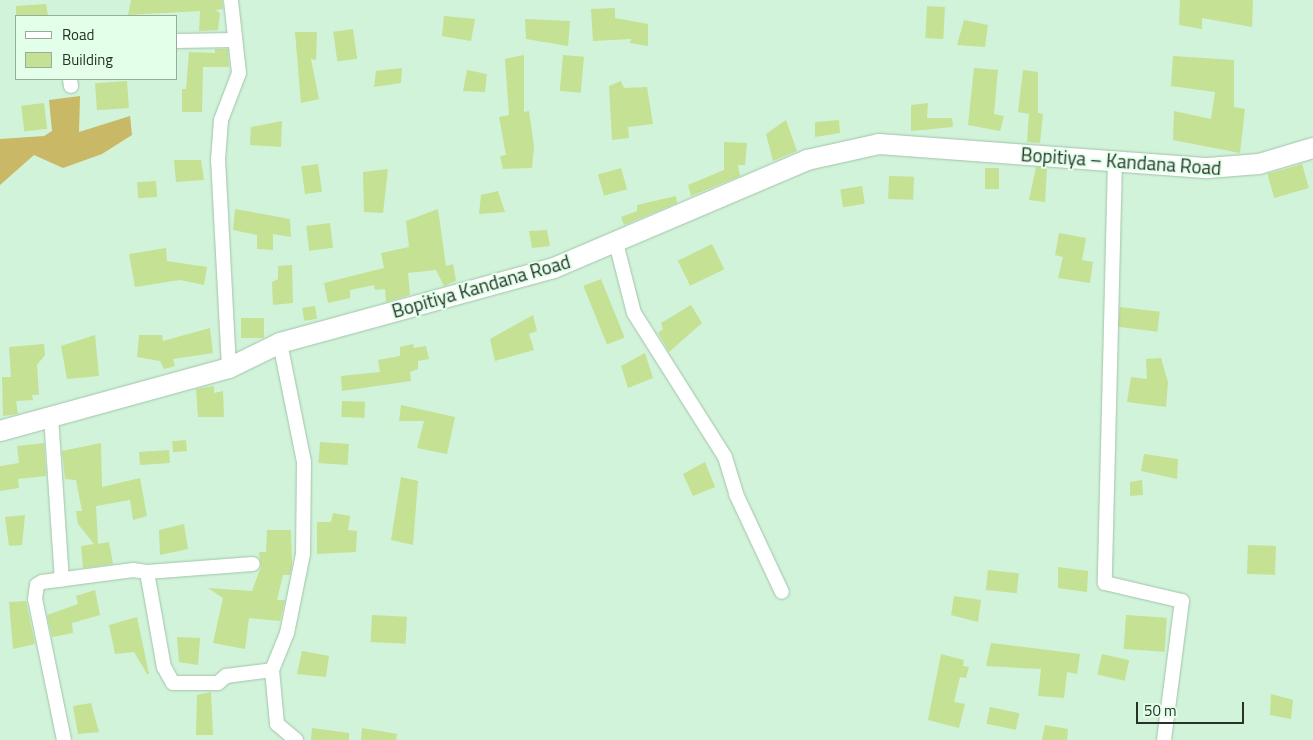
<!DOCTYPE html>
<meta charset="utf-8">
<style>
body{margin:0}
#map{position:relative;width:1313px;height:740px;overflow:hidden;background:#d1f3d9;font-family:"Titillium Web",sans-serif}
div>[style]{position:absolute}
.forest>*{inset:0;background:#c9b866}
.building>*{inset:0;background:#c4e194;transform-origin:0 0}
.roads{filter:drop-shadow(0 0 1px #a2c3aa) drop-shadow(0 0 1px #a2c3aa)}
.minor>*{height:14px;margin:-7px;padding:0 7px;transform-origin:7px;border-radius:7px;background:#fff}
.secondary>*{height:20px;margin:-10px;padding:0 10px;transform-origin:10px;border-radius:10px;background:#fff}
span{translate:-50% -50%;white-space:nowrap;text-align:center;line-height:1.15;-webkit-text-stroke:4px #e3ffea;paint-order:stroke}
.street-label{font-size:19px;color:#253228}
.legend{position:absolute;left:15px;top:15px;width:162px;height:65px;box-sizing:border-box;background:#e3ffea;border:1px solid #97ad9c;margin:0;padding:6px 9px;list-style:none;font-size:15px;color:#253228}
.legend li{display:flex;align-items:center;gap:10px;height:25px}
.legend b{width:25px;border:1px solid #97ad9c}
.scale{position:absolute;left:1136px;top:702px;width:108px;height:22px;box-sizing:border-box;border:2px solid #253228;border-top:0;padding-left:6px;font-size:15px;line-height:18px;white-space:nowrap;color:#253228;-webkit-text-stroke:4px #e3ffea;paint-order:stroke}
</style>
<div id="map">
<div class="forest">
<i style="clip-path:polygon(80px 96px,79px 132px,130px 116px,132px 135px,102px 154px,63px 168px,34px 155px,0 185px,0 139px,44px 136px,52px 131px,49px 100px)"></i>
</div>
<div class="building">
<i style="clip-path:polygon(131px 0,222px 0,223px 9px,215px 10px,220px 13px,218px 30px,199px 31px,200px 11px,128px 15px)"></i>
<i style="clip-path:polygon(1180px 0,1253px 0,1252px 27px,1202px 18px,1202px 29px,1179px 25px)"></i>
<i style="clip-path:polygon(46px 4px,48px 16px,16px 16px,16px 6px)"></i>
<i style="left:927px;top:6px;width:18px;height:32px;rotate:3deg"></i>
<i style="clip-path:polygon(615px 8px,615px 18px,648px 24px,648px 46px,630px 43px,631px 39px,593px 41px,591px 9px)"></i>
<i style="clip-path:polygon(444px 16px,475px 19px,471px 41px,442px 36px)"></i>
<i style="clip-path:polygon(525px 19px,570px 21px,568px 46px,526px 39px)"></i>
<i style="clip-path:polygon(964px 20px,988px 25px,985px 47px,957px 45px)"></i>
<i style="left:353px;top:29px;width:30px;height:20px;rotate:82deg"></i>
<i style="clip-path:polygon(295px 32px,317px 32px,316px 60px,311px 59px,319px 99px,301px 103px)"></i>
<i style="clip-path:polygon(215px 49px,228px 49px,229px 67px,203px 67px,202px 112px,182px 112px,182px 89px,186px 89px,189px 52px,215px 53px)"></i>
<i style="clip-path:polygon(524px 55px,524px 112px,529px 111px,534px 147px,532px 168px,503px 169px,500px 156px,506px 155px,499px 117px,509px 115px,505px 59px)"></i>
<i style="left:563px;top:55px;width:21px;height:36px;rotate:5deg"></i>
<i style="clip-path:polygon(1173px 56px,1234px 60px,1234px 107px,1245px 109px,1240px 153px,1173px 140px,1174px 111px,1211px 119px,1215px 92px,1171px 86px)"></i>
<i style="clip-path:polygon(402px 68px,401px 83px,374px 87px,376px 71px)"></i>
<i style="clip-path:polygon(974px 68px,998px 70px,994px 114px,1004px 116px,1000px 131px,968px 125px)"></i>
<i style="clip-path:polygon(467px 70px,487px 74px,485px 92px,463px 91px)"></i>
<i style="clip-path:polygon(1023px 70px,1038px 72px,1038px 113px,1043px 114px,1040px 143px,1027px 142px,1029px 114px,1018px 112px)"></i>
<i style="left:127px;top:81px;width:27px;height:32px;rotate:86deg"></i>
<i style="clip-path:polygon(621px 81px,624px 88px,647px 87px,653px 124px,628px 127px,629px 138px,612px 140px,609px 86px)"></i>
<i style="left:44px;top:103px;width:26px;height:23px;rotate:83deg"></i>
<i style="clip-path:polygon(928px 103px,927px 118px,952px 118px,953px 127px,911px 131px,911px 105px)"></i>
<i style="clip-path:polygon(786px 120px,797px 151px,773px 161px,766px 134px)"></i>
<i style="clip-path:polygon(839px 120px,840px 133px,815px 137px,815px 122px)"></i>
<i style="clip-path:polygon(282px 121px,281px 147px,250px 145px,251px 127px)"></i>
<i style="clip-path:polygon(724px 142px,747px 143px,745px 165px,738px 165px,740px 176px,691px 196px,688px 185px,724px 170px)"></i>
<i style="clip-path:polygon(174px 160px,201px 160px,204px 180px,176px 182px)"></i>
<i style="left:318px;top:164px;width:28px;height:17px;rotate:82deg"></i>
<i style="left:1302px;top:164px;width:25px;height:36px;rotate:74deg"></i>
<i style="clip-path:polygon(1036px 167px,1047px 168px,1045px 202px,1029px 200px)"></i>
<i style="left:621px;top:168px;width:22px;height:24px;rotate:74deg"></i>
<i style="left:985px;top:168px;width:14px;height:21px"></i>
<i style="clip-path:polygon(388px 169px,383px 213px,364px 212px,363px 172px)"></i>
<i style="left:889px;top:176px;width:25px;height:23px;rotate:2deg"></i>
<i style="left:156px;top:181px;width:16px;height:19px;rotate:86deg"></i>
<i style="left:862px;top:186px;width:18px;height:22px;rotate:81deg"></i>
<i style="clip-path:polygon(498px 191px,505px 212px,479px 214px,481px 195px)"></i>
<i style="clip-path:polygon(676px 196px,677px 203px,624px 225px,621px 217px,637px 211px,637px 205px)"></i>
<i style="clip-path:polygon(235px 209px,290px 219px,291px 237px,273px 234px,273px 250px,257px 249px,257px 235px,233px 230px)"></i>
<i style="clip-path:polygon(438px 209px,446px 266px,453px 264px,456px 281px,444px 286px,436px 270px,408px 273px,410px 295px,386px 302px,385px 289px,375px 290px,374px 285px,350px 290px,350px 298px,328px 303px,324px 283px,384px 268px,381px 253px,409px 247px,406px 221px)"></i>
<i style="left:330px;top:223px;width:25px;height:24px;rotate:83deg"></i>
<i style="clip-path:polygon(547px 230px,550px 246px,532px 248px,529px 231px)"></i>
<i style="clip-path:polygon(1059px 233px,1086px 238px,1082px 260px,1093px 262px,1090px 283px,1058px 278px,1063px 257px,1055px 255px)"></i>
<i style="left:712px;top:244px;width:28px;height:38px;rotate:64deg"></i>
<i style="clip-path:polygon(166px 248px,167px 261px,207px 267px,204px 285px,180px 280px,135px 287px,129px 254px)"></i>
<i style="clip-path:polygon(292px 265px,293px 303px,273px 305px,272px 282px,278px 279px,278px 266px)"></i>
<i style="left:601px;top:279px;width:63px;height:19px;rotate:68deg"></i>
<i style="clip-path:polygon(691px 305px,702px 323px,669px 352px,658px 333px,663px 329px,661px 323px)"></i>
<i style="left:315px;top:306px;width:13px;height:13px;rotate:81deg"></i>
<i style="left:1120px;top:307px;width:40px;height:20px;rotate:7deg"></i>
<i style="clip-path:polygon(533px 315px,537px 331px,529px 334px,534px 350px,495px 361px,490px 339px)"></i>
<i style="left:264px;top:318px;width:20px;height:23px;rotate:90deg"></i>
<i style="clip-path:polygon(210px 328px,213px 353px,173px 359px,175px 366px,164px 369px,160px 361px,137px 357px,139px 335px,162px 335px,163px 341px)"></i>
<i style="clip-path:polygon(95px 335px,99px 376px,67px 379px,61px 346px)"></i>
<i style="clip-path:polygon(44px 344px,45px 355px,37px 365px,39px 395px,32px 395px,33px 400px,16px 401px,18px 414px,3px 416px,2px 377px,11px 377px,9px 347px)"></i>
<i style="clip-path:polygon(413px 344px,414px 348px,426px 346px,429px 359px,418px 361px,418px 369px,410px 372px,411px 381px,342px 391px,341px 376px,380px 372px,378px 360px,400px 356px,400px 347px)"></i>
<i style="clip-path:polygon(645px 353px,653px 378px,628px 388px,621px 366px)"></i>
<i style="clip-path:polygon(1161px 358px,1168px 382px,1166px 407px,1127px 402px,1131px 377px,1147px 379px,1146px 359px)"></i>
<i style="clip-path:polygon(214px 386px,214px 393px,223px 391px,224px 417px,198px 417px,196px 389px)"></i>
<i style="left:342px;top:401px;width:23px;height:16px;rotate:2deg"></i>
<i style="clip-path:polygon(401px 405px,455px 417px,447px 454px,417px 448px,424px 421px,399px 421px)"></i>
<i style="left:186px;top:440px;width:11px;height:14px;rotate:85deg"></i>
<i style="left:320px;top:442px;width:29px;height:21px;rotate:4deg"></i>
<i style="clip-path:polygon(44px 443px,46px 476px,18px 479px,19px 488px,0 491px,0 466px,19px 463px,17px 446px)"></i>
<i style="clip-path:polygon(101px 443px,102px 487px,140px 478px,147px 516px,133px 520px,130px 500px,96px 506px,98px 544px,109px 542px,113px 564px,83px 568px,81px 546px,94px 544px,78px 524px,76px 511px,82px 511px,76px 480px,65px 479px,62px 451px)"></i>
<i style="left:169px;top:450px;width:13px;height:30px;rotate:86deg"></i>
<i style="clip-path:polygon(1144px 454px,1178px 459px,1177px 479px,1141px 471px)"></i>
<i style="clip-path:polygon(705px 462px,715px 487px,693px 496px,683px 474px)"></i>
<i style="clip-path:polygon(401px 477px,418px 481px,413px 545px,391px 540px)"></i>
<i style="clip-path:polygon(1142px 480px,1143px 495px,1130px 496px,1130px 482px)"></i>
<i style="clip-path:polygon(333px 513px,350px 516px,348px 530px,357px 531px,356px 552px,317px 554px,317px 522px,331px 522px)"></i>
<i style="clip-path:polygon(25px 515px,22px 545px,9px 546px,5px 517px)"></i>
<i style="clip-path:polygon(184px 524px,188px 549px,160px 555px,159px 530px)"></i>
<i style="clip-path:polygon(267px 530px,291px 530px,292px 566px,290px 575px,283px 575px,277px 600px,285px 600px,280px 621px,249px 618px,245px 649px,213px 643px,223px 598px,208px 588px,252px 591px,261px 567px,259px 552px,266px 552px)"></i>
<i style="left:1248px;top:545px;width:28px;height:29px;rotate:2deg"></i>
<i style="clip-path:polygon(1058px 567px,1088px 571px,1087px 592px,1058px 588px)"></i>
<i style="left:988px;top:570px;width:31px;height:20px;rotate:6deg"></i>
<i style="clip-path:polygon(95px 590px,100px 615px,72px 623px,73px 633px,52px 637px,47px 615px,78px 604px,76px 596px)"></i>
<i style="clip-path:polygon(954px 596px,981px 600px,978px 622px,951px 615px)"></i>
<i style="clip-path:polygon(26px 601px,35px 644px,13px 649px,9px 602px)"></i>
<i style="left:372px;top:615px;width:35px;height:27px;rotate:3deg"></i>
<i style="left:1126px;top:615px;width:41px;height:34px;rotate:4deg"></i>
<i style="clip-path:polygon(137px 617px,149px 674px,147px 674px,134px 652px,115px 654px,109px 625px)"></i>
<i style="clip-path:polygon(177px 637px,200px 638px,198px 665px,179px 662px)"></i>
<i style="clip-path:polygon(991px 643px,1080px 654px,1077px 674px,1067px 672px,1064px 698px,1038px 696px,1041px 669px,986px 666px)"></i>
<i style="clip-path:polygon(302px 651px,329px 656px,326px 677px,297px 674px)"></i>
<i style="clip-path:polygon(941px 654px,964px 660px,963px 666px,969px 667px,966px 678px,960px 677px,954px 702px,965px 704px,959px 728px,928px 720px)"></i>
<i style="left:1102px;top:654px;width:28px;height:21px;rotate:13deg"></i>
<i style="clip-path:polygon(211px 692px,213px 735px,196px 735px,197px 695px)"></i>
<i style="clip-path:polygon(1271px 694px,1293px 700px,1291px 719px,1270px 715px)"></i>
<i style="clip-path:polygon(91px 703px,99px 732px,78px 734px,73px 706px)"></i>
<i style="left:990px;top:707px;width:30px;height:17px;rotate:12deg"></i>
<i style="clip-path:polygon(1045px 725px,1068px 729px,1067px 740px,1042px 740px)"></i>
<i style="clip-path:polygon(312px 728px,349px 733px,349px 740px,311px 740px)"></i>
<i style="clip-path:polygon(362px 728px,397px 734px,396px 740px,361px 740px)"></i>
</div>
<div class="roads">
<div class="minor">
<i style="left:176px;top:41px;width:59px;rotate:-1deg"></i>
<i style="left:70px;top:79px;width:7px;rotate:82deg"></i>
<i style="left:1115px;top:161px;width:422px;rotate:91.4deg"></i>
<i style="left:1105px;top:583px;width:79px;rotate:13.2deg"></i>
<i style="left:1182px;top:601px;width:140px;rotate:97.4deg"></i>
<i style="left:616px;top:243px;width:72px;rotate:75.6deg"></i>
<i style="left:634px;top:313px;width:170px;rotate:57.7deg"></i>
<i style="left:725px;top:457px;width:39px;rotate:73deg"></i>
<i style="left:736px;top:494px;width:108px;rotate:64.9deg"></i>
<i style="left:280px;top:343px;width:121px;rotate:78.6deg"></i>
<i style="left:304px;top:462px;width:92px;rotate:90.6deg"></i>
<i style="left:303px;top:554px;width:81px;rotate:101.4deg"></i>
<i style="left:287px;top:633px;width:40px;rotate:112deg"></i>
<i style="left:272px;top:670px;width:54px;rotate:84.7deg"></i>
<i style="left:277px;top:724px;width:25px;rotate:40deg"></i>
<i style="left:229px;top:368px;width:208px;rotate:-93deg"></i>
<i style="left:218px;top:160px;width:40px;rotate:-85.7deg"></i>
<i style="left:221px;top:120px;width:50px;rotate:-69deg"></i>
<i style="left:239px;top:73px;width:73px;rotate:-96.3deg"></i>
<i style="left:51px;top:416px;width:164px;rotate:86.2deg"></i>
<i style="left:147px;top:572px;width:106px;rotate:-4.3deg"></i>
<i style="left:64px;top:740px;width:144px;rotate:-101.6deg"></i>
<i style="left:35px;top:599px;width:14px;rotate:-82deg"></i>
<i style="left:37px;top:585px;width:6px;rotate:-31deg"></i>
<i style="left:42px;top:582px;width:92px;rotate:-7.5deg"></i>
<i style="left:133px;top:570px;width:14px;rotate:8deg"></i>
<i style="left:147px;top:572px;width:97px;rotate:79.9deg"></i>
<i style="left:164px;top:667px;width:18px;rotate:61deg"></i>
<i style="left:173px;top:683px;width:45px"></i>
<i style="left:218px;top:683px;width:11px;rotate:-41deg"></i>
<i style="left:226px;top:676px;width:46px;rotate:-7.4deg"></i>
</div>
<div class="secondary">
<i style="left:0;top:431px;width:238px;rotate:-15.4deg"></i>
<i style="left:229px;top:368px;width:57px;rotate:-26.1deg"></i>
<i style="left:280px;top:343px;width:284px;rotate:-15.3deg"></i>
<i style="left:554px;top:268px;width:275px;rotate:-23.1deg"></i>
<i style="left:807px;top:160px;width:74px;rotate:-12.5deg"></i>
<i style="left:879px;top:144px;width:330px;rotate:4.2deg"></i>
<i style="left:1208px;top:168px;width:51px;rotate:-4.5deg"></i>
<i style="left:1259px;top:164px;width:56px;rotate:-16.5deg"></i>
</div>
</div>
<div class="street-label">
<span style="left:1121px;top:161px;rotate:4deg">Bopitiya – Kandana Road</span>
<span style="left:481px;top:286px;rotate:-16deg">Bopitiya Kandana Road</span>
</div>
<ul class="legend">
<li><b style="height:6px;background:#fff"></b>Road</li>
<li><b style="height:14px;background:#c4e194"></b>Building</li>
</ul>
<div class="scale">50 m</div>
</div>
